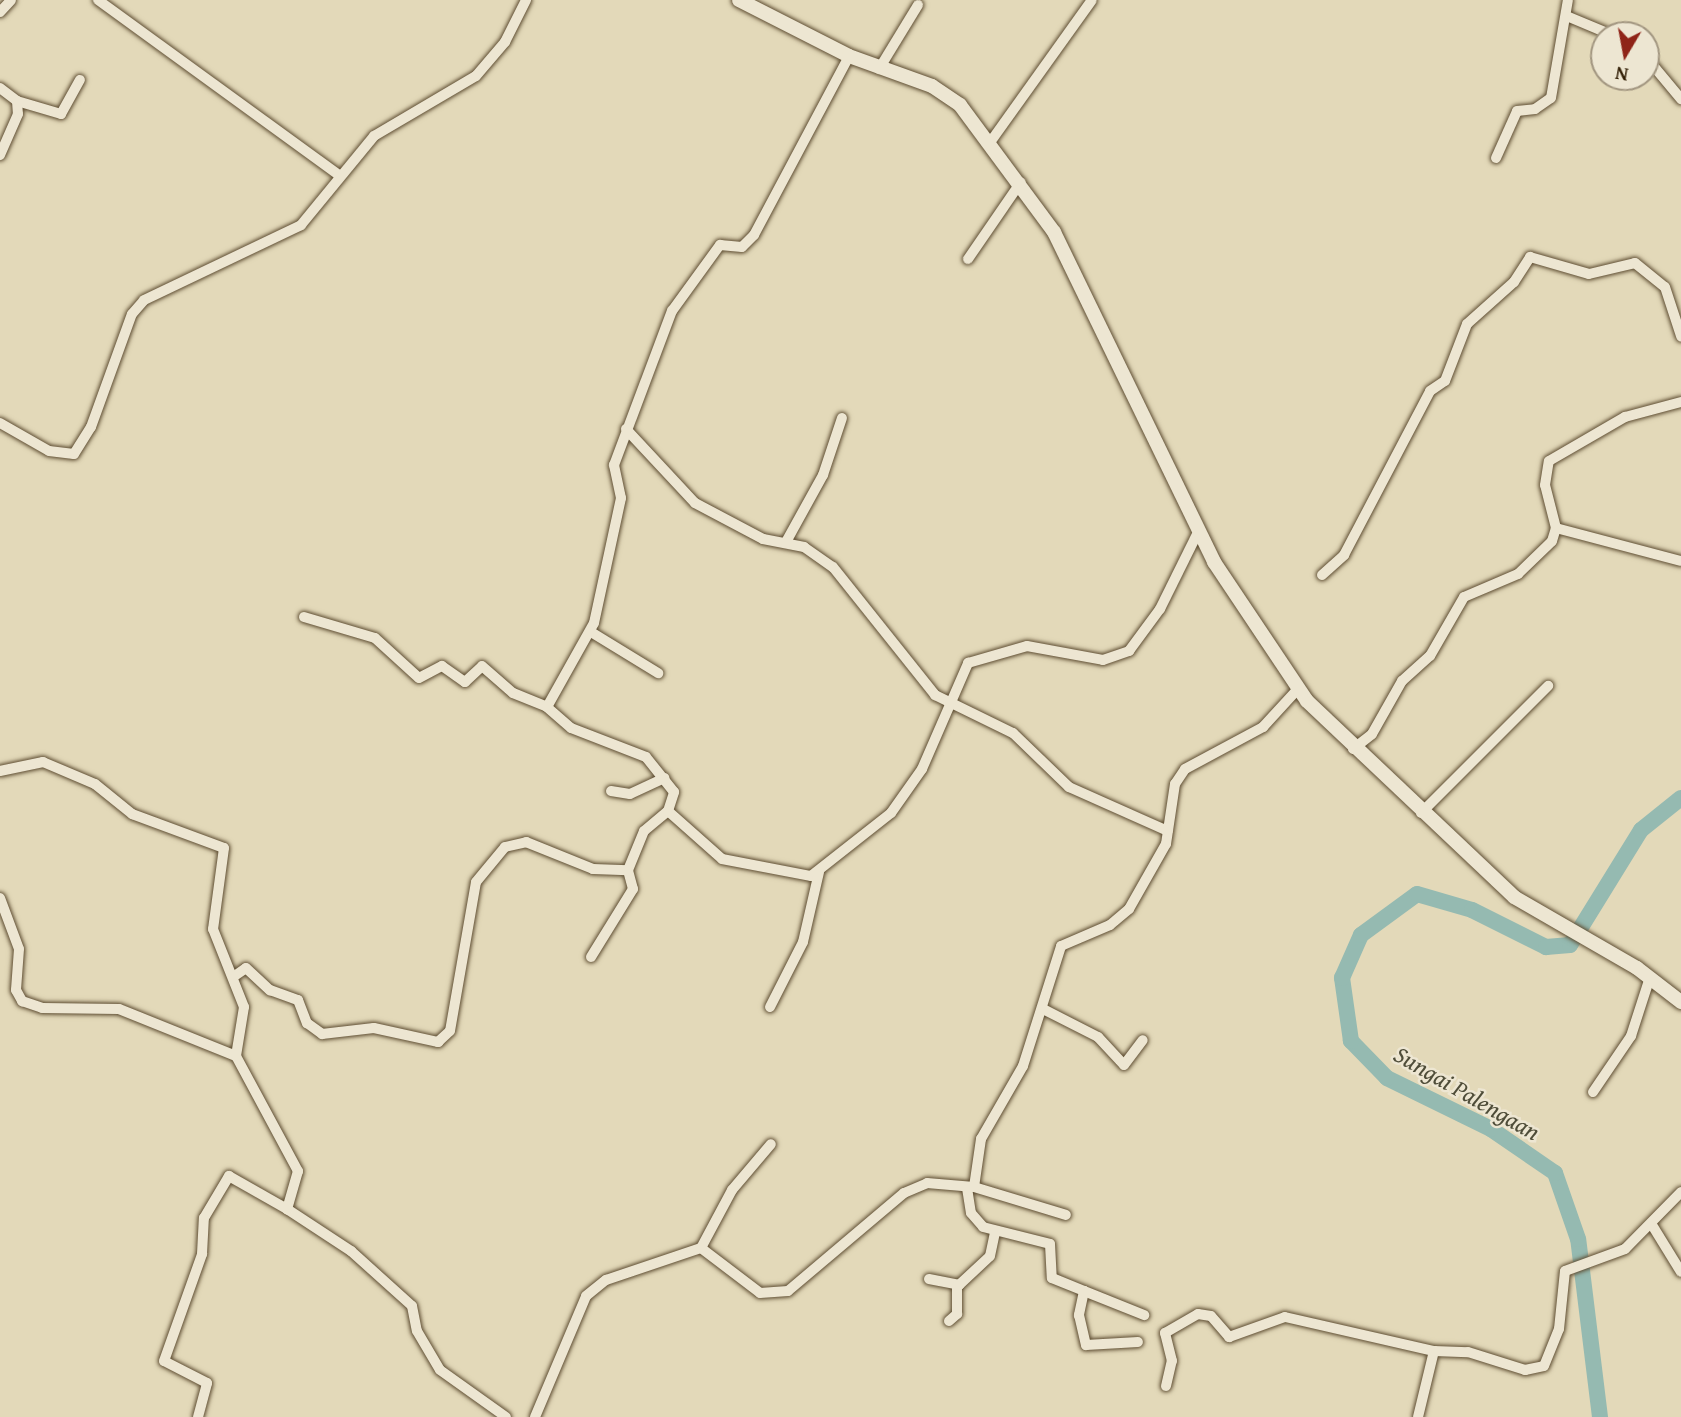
<!DOCTYPE html>
<style>
body{margin:0}
#map{position:relative;width:1681px;height:1417px;overflow:hidden;background:#e3d9b9;font-family:"Gentium Book Plus",serif}
div>[style]{position:absolute}
.river>*{height:16px;margin:-8px;padding:0 8px;transform-origin:8px;border-radius:8px;background:#95bab1}
.roads{filter:drop-shadow(0 0 2px #5e4d32) drop-shadow(0 0 2px #5e4d32)}
.street>*{height:10px;margin:-5px;padding:0 5px;transform-origin:5px;border-radius:5px;background:#ede6d2}
.secondary>*{height:14px;margin:-7px;padding:0 7px;transform-origin:7px;border-radius:7px;background:#ede6d2}
span{translate:-50% -50%;white-space:nowrap;text-align:center;line-height:1.15;-webkit-text-stroke:5px #ede6d2;paint-order:stroke}
.water-label{font-size:24px;color:#4f4d39;font-style:italic}
.north{position:absolute;left:1590px;top:21px;width:70px;height:70px;box-sizing:border-box;background:#ede6d2;border:2px solid #a29680;border-radius:50%;rotate:190deg;font-size:19px;font-weight:700;line-height:28px;text-align:center;color:#311e05}
.north::after{content:'';display:block;margin:auto;width:24px;height:32px;background:#8f2418;clip-path:polygon(50% 0,100% 100%,50% 72%,0 100%)}
</style>
<div id="map">
<div class="river">
<i style="left:1600px;top:1417px;width:179px;rotate:-97deg"></i>
<i style="left:1578px;top:1239px;width:70px;rotate:-109.2deg"></i>
<i style="left:1555px;top:1173px;width:78px;rotate:-145.5deg"></i>
<i style="left:1491px;top:1129px;width:116px;rotate:-153.9deg"></i>
<i style="left:1387px;top:1078px;width:52px;rotate:-134.2deg"></i>
<i style="left:1351px;top:1041px;width:64px;rotate:-98.1deg"></i>
<i style="left:1342px;top:978px;width:47px;rotate:-66.2deg"></i>
<i style="left:1361px;top:935px;width:69px;rotate:-36.2deg"></i>
<i style="left:1417px;top:894px;width:57px;rotate:16.2deg"></i>
<i style="left:1472px;top:910px;width:83px;rotate:26.6deg"></i>
<i style="left:1546px;top:947px;width:24px;rotate:-5deg"></i>
<i style="left:1570px;top:945px;width:135px;rotate:-58.3deg"></i>
<i style="left:1641px;top:830px;width:51px;rotate:-38.7deg"></i>
</div>
<div class="roads">
<div class="street">
<i style="left:98px;top:0;width:298px;rotate:36deg"></i>
<i style="left:0;top:12px;width:16px;rotate:-47deg"></i>
<i style="left:1569px;top:17px;width:47px;rotate:22.7deg"></i>
<i style="left:1646px;top:57px;width:55px;rotate:50.2deg"></i>
<i style="left:879px;top:69px;width:75px;rotate:-58.6deg"></i>
<i style="left:0;top:88px;width:21px;rotate:37deg"></i>
<i style="left:17px;top:101px;width:13px;rotate:86deg"></i>
<i style="left:18px;top:114px;width:45px;rotate:113.7deg"></i>
<i style="left:17px;top:101px;width:46px;rotate:16.5deg"></i>
<i style="left:61px;top:114px;width:39px;rotate:-61deg"></i>
<i style="left:991px;top:141px;width:173px;rotate:-54.4deg"></i>
<i style="left:1496px;top:158px;width:51px;rotate:-65.9deg"></i>
<i style="left:1517px;top:111px;width:18px;rotate:-6deg"></i>
<i style="left:1535px;top:109px;width:19px;rotate:-35deg"></i>
<i style="left:1551px;top:98px;width:99px;rotate:-80.2deg"></i>
<i style="left:968px;top:259px;width:93px;rotate:-55.5deg"></i>
<i style="left:0;top:423px;width:56px;rotate:29.7deg"></i>
<i style="left:49px;top:451px;width:25px;rotate:7deg"></i>
<i style="left:74px;top:454px;width:32px;rotate:-58deg"></i>
<i style="left:91px;top:427px;width:120px;rotate:-70.1deg"></i>
<i style="left:132px;top:314px;width:18px;rotate:-49deg"></i>
<i style="left:144px;top:300px;width:174px;rotate:-25.5deg"></i>
<i style="left:301px;top:225px;width:115px;rotate:-50.6deg"></i>
<i style="left:374px;top:136px;width:118px;rotate:-30.5deg"></i>
<i style="left:476px;top:76px;width:45px;rotate:-49.5deg"></i>
<i style="left:505px;top:42px;width:47px;rotate:-63.4deg"></i>
<i style="left:626px;top:429px;width:101px;rotate:47deg"></i>
<i style="left:695px;top:503px;width:77px;rotate:27.9deg"></i>
<i style="left:763px;top:539px;width:42px;rotate:11deg"></i>
<i style="left:804px;top:547px;width:35px;rotate:35deg"></i>
<i style="left:833px;top:567px;width:164px;rotate:51.4deg"></i>
<i style="left:935px;top:695px;width:87px;rotate:26deg"></i>
<i style="left:1013px;top:733px;width:78px;rotate:44deg"></i>
<i style="left:1069px;top:787px;width:108px;rotate:24deg"></i>
<i style="left:1556px;top:528px;width:129px;rotate:14.8deg"></i>
<i style="left:786px;top:542px;width:77px;rotate:-61.1deg"></i>
<i style="left:823px;top:475px;width:60px;rotate:-71.6deg"></i>
<i style="left:1322px;top:575px;width:30px;rotate:-42deg"></i>
<i style="left:1344px;top:555px;width:185px;rotate:-62.3deg"></i>
<i style="left:1430px;top:391px;width:18px;rotate:-34deg"></i>
<i style="left:1445px;top:381px;width:61px;rotate:-68.9deg"></i>
<i style="left:1467px;top:324px;width:63px;rotate:-41.8deg"></i>
<i style="left:1514px;top:282px;width:30px;rotate:-57deg"></i>
<i style="left:1530px;top:257px;width:61px;rotate:16.1deg"></i>
<i style="left:1589px;top:274px;width:47px;rotate:-13.4deg"></i>
<i style="left:1635px;top:263px;width:38px;rotate:39deg"></i>
<i style="left:1665px;top:287px;width:52px;rotate:71.9deg"></i>
<i style="left:304px;top:617px;width:74px;rotate:16.5deg"></i>
<i style="left:375px;top:638px;width:59px;rotate:42.3deg"></i>
<i style="left:419px;top:678px;width:26px;rotate:-28deg"></i>
<i style="left:442px;top:666px;width:28px;rotate:35deg"></i>
<i style="left:465px;top:682px;width:23px;rotate:-43deg"></i>
<i style="left:482px;top:666px;width:41px;rotate:41.1deg"></i>
<i style="left:513px;top:693px;width:37px;rotate:22deg"></i>
<i style="left:591px;top:632px;width:79px;rotate:31.5deg"></i>
<i style="left:1353px;top:749px;width:24px;rotate:-38deg"></i>
<i style="left:1372px;top:734px;width:61px;rotate:-60.5deg"></i>
<i style="left:1402px;top:681px;width:38px;rotate:-42deg"></i>
<i style="left:1430px;top:656px;width:68px;rotate:-60deg"></i>
<i style="left:1464px;top:597px;width:59px;rotate:-23.1deg"></i>
<i style="left:1518px;top:574px;width:47px;rotate:-44.1deg"></i>
<i style="left:1552px;top:541px;width:14px;rotate:-73deg"></i>
<i style="left:1556px;top:528px;width:44px;rotate:-104.3deg"></i>
<i style="left:1545px;top:485px;width:24px;rotate:-81deg"></i>
<i style="left:1549px;top:461px;width:88px;rotate:-30.1deg"></i>
<i style="left:1625px;top:417px;width:58px;rotate:-15deg"></i>
<i style="left:0;top:771px;width:44px;rotate:-11.8deg"></i>
<i style="left:43px;top:762px;width:56px;rotate:22.9deg"></i>
<i style="left:95px;top:784px;width:48px;rotate:39deg"></i>
<i style="left:132px;top:814px;width:98px;rotate:20.3deg"></i>
<i style="left:224px;top:848px;width:82px;rotate:97.7deg"></i>
<i style="left:213px;top:929px;width:84px;rotate:68.3deg"></i>
<i style="left:244px;top:1007px;width:50px;rotate:99.3deg"></i>
<i style="left:236px;top:1056px;width:131px;rotate:61.7deg"></i>
<i style="left:298px;top:1171px;width:40px;rotate:106deg"></i>
<i style="left:287px;top:1209px;width:77px;rotate:33.3deg"></i>
<i style="left:351px;top:1251px;width:82px;rotate:42deg"></i>
<i style="left:412px;top:1306px;width:25px;rotate:79deg"></i>
<i style="left:417px;top:1331px;width:45px;rotate:59.5deg"></i>
<i style="left:440px;top:1370px;width:81px;rotate:35.5deg"></i>
<i style="left:611px;top:791px;width:19px;rotate:9deg"></i>
<i style="left:630px;top:794px;width:38px;rotate:-25deg"></i>
<i style="left:668px;top:811px;width:20px;rotate:-72deg"></i>
<i style="left:674px;top:792px;width:45px;rotate:-128.7deg"></i>
<i style="left:646px;top:757px;width:80px;rotate:-158.9deg"></i>
<i style="left:571px;top:728px;width:32px;rotate:-139deg"></i>
<i style="left:547px;top:707px;width:96px;rotate:-60.8deg"></i>
<i style="left:594px;top:623px;width:128px;rotate:-77.8deg"></i>
<i style="left:621px;top:498px;width:34px;rotate:-102deg"></i>
<i style="left:614px;top:465px;width:165px;rotate:-69.4deg"></i>
<i style="left:672px;top:311px;width:82px;rotate:-54deg"></i>
<i style="left:720px;top:245px;width:22px;rotate:5deg"></i>
<i style="left:742px;top:247px;width:17px;rotate:-45deg"></i>
<i style="left:754px;top:235px;width:203px;rotate:-62deg"></i>
<i style="left:1421px;top:813px;width:180px;rotate:-45deg"></i>
<i style="left:0;top:898px;width:54px;rotate:69.6deg"></i>
<i style="left:19px;top:949px;width:41px;rotate:94.2deg"></i>
<i style="left:16px;top:990px;width:13px;rotate:61deg"></i>
<i style="left:22px;top:1001px;width:21px;rotate:19deg"></i>
<i style="left:42px;top:1008px;width:77px;rotate:0.7deg"></i>
<i style="left:119px;top:1009px;width:126px;rotate:21.9deg"></i>
<i style="left:591px;top:957px;width:80px;rotate:-58.3deg"></i>
<i style="left:633px;top:889px;width:20px;rotate:-105deg"></i>
<i style="left:236px;top:975px;width:12px;rotate:-35deg"></i>
<i style="left:246px;top:968px;width:33px;rotate:43deg"></i>
<i style="left:270px;top:990px;width:30px;rotate:20deg"></i>
<i style="left:298px;top:1000px;width:25px;rotate:69deg"></i>
<i style="left:307px;top:1023px;width:19px;rotate:36deg"></i>
<i style="left:322px;top:1034px;width:52px;rotate:-6.6deg"></i>
<i style="left:374px;top:1028px;width:66px;rotate:12.3deg"></i>
<i style="left:438px;top:1042px;width:16px;rotate:-43deg"></i>
<i style="left:450px;top:1031px;width:151px;rotate:-80.1deg"></i>
<i style="left:476px;top:882px;width:45px;rotate:-50.4deg"></i>
<i style="left:505px;top:847px;width:22px;rotate:-13deg"></i>
<i style="left:526px;top:842px;width:72px;rotate:21.9deg"></i>
<i style="left:593px;top:869px;width:35px;rotate:2deg"></i>
<i style="left:628px;top:870px;width:42px;rotate:-67.7deg"></i>
<i style="left:644px;top:831px;width:31px;rotate:-40deg"></i>
<i style="left:668px;top:811px;width:72px;rotate:41.6deg"></i>
<i style="left:722px;top:859px;width:91px;rotate:10.8deg"></i>
<i style="left:811px;top:876px;width:102px;rotate:-38.2deg"></i>
<i style="left:891px;top:813px;width:54px;rotate:-54.8deg"></i>
<i style="left:922px;top:769px;width:116px;rotate:-66.5deg"></i>
<i style="left:968px;top:663px;width:61px;rotate:-16.1deg"></i>
<i style="left:1027px;top:646px;width:77px;rotate:10.4deg"></i>
<i style="left:1103px;top:660px;width:28px;rotate:-19deg"></i>
<i style="left:1129px;top:651px;width:52px;rotate:-53.6deg"></i>
<i style="left:1160px;top:609px;width:86px;rotate:-63.7deg"></i>
<i style="left:770px;top:1007px;width:73px;rotate:-63.1deg"></i>
<i style="left:803px;top:942px;width:72px;rotate:-77.1deg"></i>
<i style="left:1043px;top:1009px;width:62px;rotate:27deg"></i>
<i style="left:1098px;top:1037px;width:38px;rotate:47deg"></i>
<i style="left:1124px;top:1065px;width:31px;rotate:-53deg"></i>
<i style="left:1593px;top:1092px;width:68px;rotate:-55.8deg"></i>
<i style="left:1631px;top:1036px;width:62px;rotate:-72.1deg"></i>
<i style="left:974px;top:1187px;width:96px;rotate:16.9deg"></i>
<i style="left:967px;top:1188px;width:25px;rotate:81deg"></i>
<i style="left:971px;top:1213px;width:18px;rotate:49deg"></i>
<i style="left:983px;top:1227px;width:69px;rotate:14.2deg"></i>
<i style="left:1050px;top:1244px;width:34px;rotate:87deg"></i>
<i style="left:1052px;top:1278px;width:35px;rotate:22deg"></i>
<i style="left:1084px;top:1291px;width:25px;rotate:102deg"></i>
<i style="left:1079px;top:1315px;width:31px;rotate:77deg"></i>
<i style="left:1086px;top:1345px;width:52px;rotate:-3.3deg"></i>
<i style="left:1652px;top:1225px;width:55px;rotate:58.3deg"></i>
<i style="left:701px;top:1248px;width:66px;rotate:-61.9deg"></i>
<i style="left:732px;top:1190px;width:60px;rotate:-49.7deg"></i>
<i style="left:929px;top:1279px;width:31px;rotate:11deg"></i>
<i style="left:959px;top:1285px;width:42px;rotate:-43.1deg"></i>
<i style="left:990px;top:1256px;width:25px;rotate:-78deg"></i>
<i style="left:1084px;top:1291px;width:65px;rotate:21.8deg"></i>
<i style="left:949px;top:1321px;width:11px;rotate:-41deg"></i>
<i style="left:957px;top:1314px;width:28px;rotate:-90deg"></i>
<i style="left:1166px;top:1386px;width:26px;rotate:-77deg"></i>
<i style="left:1172px;top:1361px;width:29px;rotate:-104deg"></i>
<i style="left:1165px;top:1333px;width:38px;rotate:-30deg"></i>
<i style="left:1198px;top:1314px;width:13px;rotate:9deg"></i>
<i style="left:1211px;top:1316px;width:28px;rotate:49deg"></i>
<i style="left:1229px;top:1337px;width:59px;rotate:-19.7deg"></i>
<i style="left:1285px;top:1317px;width:153px;rotate:12.9deg"></i>
<i style="left:198px;top:1417px;width:35px;rotate:-75deg"></i>
<i style="left:207px;top:1383px;width:48px;rotate:-152.9deg"></i>
<i style="left:164px;top:1361px;width:114px;rotate:-70.4deg"></i>
<i style="left:202px;top:1254px;width:36px;rotate:-87deg"></i>
<i style="left:204px;top:1218px;width:49px;rotate:-59.2deg"></i>
<i style="left:229px;top:1176px;width:67px;rotate:29.6deg"></i>
<i style="left:535px;top:1417px;width:131px;rotate:-67.1deg"></i>
<i style="left:586px;top:1296px;width:26px;rotate:-39deg"></i>
<i style="left:606px;top:1280px;width:100px;rotate:-18.6deg"></i>
<i style="left:701px;top:1248px;width:74px;rotate:37.3deg"></i>
<i style="left:760px;top:1293px;width:28px;rotate:-4deg"></i>
<i style="left:788px;top:1291px;width:152px;rotate:-40.2deg"></i>
<i style="left:904px;top:1193px;width:25px;rotate:-23deg"></i>
<i style="left:927px;top:1183px;width:47px;rotate:4.9deg"></i>
<i style="left:974px;top:1187px;width:49px;rotate:-81.7deg"></i>
<i style="left:981px;top:1139px;width:84px;rotate:-60.1deg"></i>
<i style="left:1023px;top:1066px;width:126px;rotate:-72.4deg"></i>
<i style="left:1061px;top:946px;width:53px;rotate:-23.2deg"></i>
<i style="left:1110px;top:925px;width:25px;rotate:-40deg"></i>
<i style="left:1129px;top:909px;width:75px;rotate:-60.4deg"></i>
<i style="left:1166px;top:844px;width:61px;rotate:-81.5deg"></i>
<i style="left:1175px;top:784px;width:18px;rotate:-56deg"></i>
<i style="left:1185px;top:769px;width:89px;rotate:-28.3deg"></i>
<i style="left:1263px;top:727px;width:52px;rotate:-47.4deg"></i>
<i style="left:1418px;top:1417px;width:68px;rotate:-76.4deg"></i>
<i style="left:1434px;top:1351px;width:34px;rotate:2deg"></i>
<i style="left:1468px;top:1352px;width:60px;rotate:17.5deg"></i>
<i style="left:1525px;top:1370px;width:19px;rotate:-12deg"></i>
<i style="left:1544px;top:1366px;width:40px;rotate:-68deg"></i>
<i style="left:1559px;top:1329px;width:58px;rotate:-84.1deg"></i>
<i style="left:1565px;top:1271px;width:64px;rotate:-20.1deg"></i>
<i style="left:1625px;top:1249px;width:80px;rotate:-45.5deg"></i>
</div>
<div class="secondary">
<i style="left:739px;top:0;width:123px;rotate:27deg"></i>
<i style="left:849px;top:56px;width:88px;rotate:19.9deg"></i>
<i style="left:932px;top:86px;width:34px;rotate:34deg"></i>
<i style="left:960px;top:105px;width:158px;rotate:53.5deg"></i>
<i style="left:1054px;top:232px;width:367px;rotate:64.1deg"></i>
<i style="left:1214px;top:562px;width:167px;rotate:56.2deg"></i>
<i style="left:1307px;top:701px;width:285px;rotate:43.4deg"></i>
<i style="left:1514px;top:897px;width:142px;rotate:30deg"></i>
<i style="left:1637px;top:968px;width:56px;rotate:37.7deg"></i>
</div>
</div>
<div class="water-label">
<span style="left:1467px;top:1093px;rotate:30deg">Sungai Palengaan</span>
</div>
<div class="north">N</div>
</div>
